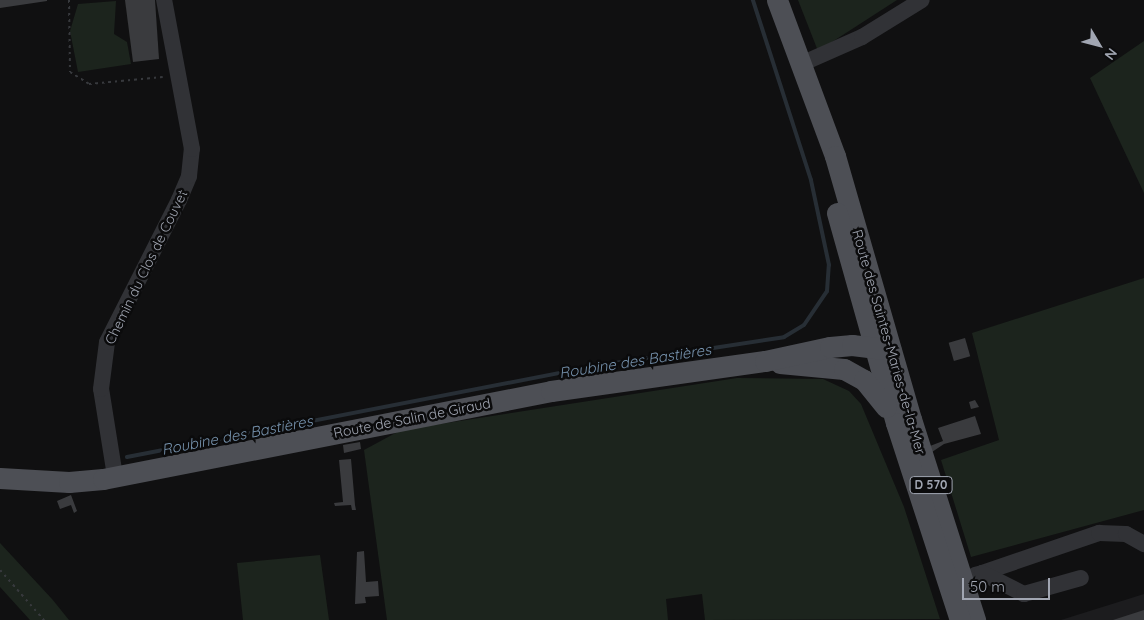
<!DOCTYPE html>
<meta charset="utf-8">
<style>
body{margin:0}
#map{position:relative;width:1144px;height:620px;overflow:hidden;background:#101011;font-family:Quicksand,sans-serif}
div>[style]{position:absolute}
.built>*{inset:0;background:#1c1c1e}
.green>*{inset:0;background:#1c241d}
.stream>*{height:4px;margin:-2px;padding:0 2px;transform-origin:2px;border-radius:2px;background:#272e35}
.building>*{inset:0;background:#3a3b3e;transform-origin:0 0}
.path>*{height:2px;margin-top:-1px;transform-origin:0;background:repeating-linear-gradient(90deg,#37393d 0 2.5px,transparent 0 6.5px)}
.minor>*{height:16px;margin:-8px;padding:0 8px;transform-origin:8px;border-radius:8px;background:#313236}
.major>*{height:21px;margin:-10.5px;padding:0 10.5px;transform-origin:10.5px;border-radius:10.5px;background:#4d4f55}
span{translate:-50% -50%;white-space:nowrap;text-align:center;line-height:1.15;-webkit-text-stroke:5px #0b0b0c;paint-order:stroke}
.shield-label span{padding:1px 4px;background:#0b0b0c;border:1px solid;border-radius:4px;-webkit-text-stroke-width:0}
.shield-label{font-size:12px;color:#a1a6b2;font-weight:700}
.street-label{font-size:14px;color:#a1a6b2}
.water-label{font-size:15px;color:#7793ae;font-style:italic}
.north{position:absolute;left:1074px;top:20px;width:50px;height:50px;-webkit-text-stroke:4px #0b0b0c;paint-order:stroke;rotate:127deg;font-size:14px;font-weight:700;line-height:20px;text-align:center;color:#a1a6b2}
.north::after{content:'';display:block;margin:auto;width:18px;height:22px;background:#a1a6b2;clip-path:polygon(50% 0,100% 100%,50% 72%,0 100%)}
.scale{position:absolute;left:962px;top:578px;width:88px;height:22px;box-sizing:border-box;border:2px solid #a1a6b2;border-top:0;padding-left:6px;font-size:15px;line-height:18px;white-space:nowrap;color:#a1a6b2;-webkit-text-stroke:4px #0b0b0c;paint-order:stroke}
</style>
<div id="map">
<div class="built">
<i style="clip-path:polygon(1144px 594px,1144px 620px,1061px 620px)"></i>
</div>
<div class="green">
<i style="clip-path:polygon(798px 0,897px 0,818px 51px)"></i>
<i style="clip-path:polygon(116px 1px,114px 34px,127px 42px,131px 64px,78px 72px,70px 31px,78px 4px)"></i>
<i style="clip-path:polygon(1144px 41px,1144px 193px,1090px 78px)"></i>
<i style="clip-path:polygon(1144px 278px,1144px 510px,971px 557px,941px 460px,999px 440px,972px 333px)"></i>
<i style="clip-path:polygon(737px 378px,823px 379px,849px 391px,861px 404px,904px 507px,940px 619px,705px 620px,702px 594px,666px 599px,668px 620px,387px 620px,364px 450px,401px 430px)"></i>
<i style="clip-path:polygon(0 543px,52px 599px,69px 620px,30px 620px,0 587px)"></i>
<i style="clip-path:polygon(320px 555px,329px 620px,243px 620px,237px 563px)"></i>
</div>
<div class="stream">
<i style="left:127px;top:457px;width:471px;rotate:-11deg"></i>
<i style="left:589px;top:367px;width:197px;rotate:-8.7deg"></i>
<i style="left:784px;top:337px;width:23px;rotate:-31deg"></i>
<i style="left:804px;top:325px;width:41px;rotate:-55.9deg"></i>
<i style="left:827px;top:291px;width:26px;rotate:-86deg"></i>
<i style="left:829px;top:265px;width:87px;rotate:-102deg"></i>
<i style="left:811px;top:180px;width:189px;rotate:-107.9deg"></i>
</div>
<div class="building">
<i style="clip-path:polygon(0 0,47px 0,47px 1px,0 8px)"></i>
<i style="clip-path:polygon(125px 0,155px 0,159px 59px,133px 62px)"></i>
<i style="left:965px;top:338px;width:19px;height:17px;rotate:74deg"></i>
<i style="clip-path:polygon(975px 400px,979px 407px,971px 409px,969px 402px)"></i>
<i style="clip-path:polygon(975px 416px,981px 434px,944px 444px,932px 452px,930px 446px,943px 441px,938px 428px)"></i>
<i style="clip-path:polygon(360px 442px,361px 449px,344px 453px,343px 445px)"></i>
<i style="clip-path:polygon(351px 459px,355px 505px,356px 510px,352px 510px,351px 505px,335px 506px,334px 503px,343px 502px,339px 460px)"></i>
<i style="clip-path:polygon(71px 495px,77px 511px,74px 513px,71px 505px,60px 509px,57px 501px)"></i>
<i style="clip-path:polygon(364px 551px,366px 582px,378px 581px,379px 596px,365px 597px,366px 603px,355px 604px,357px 552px)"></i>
<i style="clip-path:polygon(1144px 610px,1144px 620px,1113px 620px)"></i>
</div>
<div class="path">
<i style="left:69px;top:0;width:72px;rotate:89.2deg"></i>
<i style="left:70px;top:72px;width:22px;rotate:32deg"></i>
<i style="left:89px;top:84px;width:74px;rotate:-5.4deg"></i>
<i style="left:0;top:570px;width:67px;rotate:48.7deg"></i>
</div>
<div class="minor">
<i style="left:801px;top:64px;width:67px;rotate:-23.9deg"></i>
<i style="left:862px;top:37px;width:70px;rotate:-31.7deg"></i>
<i style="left:115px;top:476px;width:88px;rotate:-99.1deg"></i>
<i style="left:101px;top:389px;width:47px;rotate:-82.7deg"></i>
<i style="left:107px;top:342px;width:159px;rotate:-63.1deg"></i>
<i style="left:179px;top:200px;width:26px;rotate:-67deg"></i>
<i style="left:189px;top:176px;width:27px;rotate:-84deg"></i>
<i style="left:192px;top:149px;width:152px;rotate:-100.6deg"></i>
<i style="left:982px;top:573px;width:124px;rotate:-18.9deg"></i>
<i style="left:1099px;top:533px;width:27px;rotate:2deg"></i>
<i style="left:1126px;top:534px;width:21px;rotate:29deg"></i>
<i style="left:975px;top:575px;width:7px;rotate:-16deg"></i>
<i style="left:982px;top:573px;width:47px;rotate:26.6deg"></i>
<i style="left:1024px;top:594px;width:59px;rotate:-15.7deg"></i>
</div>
<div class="major">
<i style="left:777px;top:0;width:166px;rotate:69.6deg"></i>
<i style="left:835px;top:156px;width:274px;rotate:73.9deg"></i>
<i style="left:911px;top:419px;width:211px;rotate:72.3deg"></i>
<i style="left:837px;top:213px;width:218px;rotate:74.3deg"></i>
<i style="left:896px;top:423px;width:207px;rotate:72deg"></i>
<i style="left:780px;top:363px;width:64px;rotate:5.4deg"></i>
<i style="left:844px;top:369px;width:23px;rotate:29deg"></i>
<i style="left:864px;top:380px;width:35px;rotate:51deg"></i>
<i style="left:0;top:478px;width:69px;rotate:3.3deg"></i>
<i style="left:69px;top:482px;width:34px;rotate:-5deg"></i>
<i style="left:103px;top:479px;width:457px;rotate:-11.1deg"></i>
<i style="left:551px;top:391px;width:216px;rotate:-8deg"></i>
<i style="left:765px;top:361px;width:66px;rotate:-12.2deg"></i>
<i style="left:830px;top:347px;width:22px;rotate:-5deg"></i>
<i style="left:852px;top:345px;width:39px;rotate:7deg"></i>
</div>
<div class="shield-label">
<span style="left:931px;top:485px">D 570</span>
</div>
<div class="street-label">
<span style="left:146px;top:267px;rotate:-64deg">Chemin du Clos de Couvet</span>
<span style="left:889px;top:342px;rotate:74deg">Route des Saintes-Maries-de-la-Mer</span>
<span style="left:412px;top:418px;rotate:-11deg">Route de Salin de Giraud</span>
</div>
<div class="water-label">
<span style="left:635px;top:361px;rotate:-9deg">Roubine des Bastières</span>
<span style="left:237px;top:435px;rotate:-11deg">Roubine des Bastières</span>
</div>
<div class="north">N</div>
<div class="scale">50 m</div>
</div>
